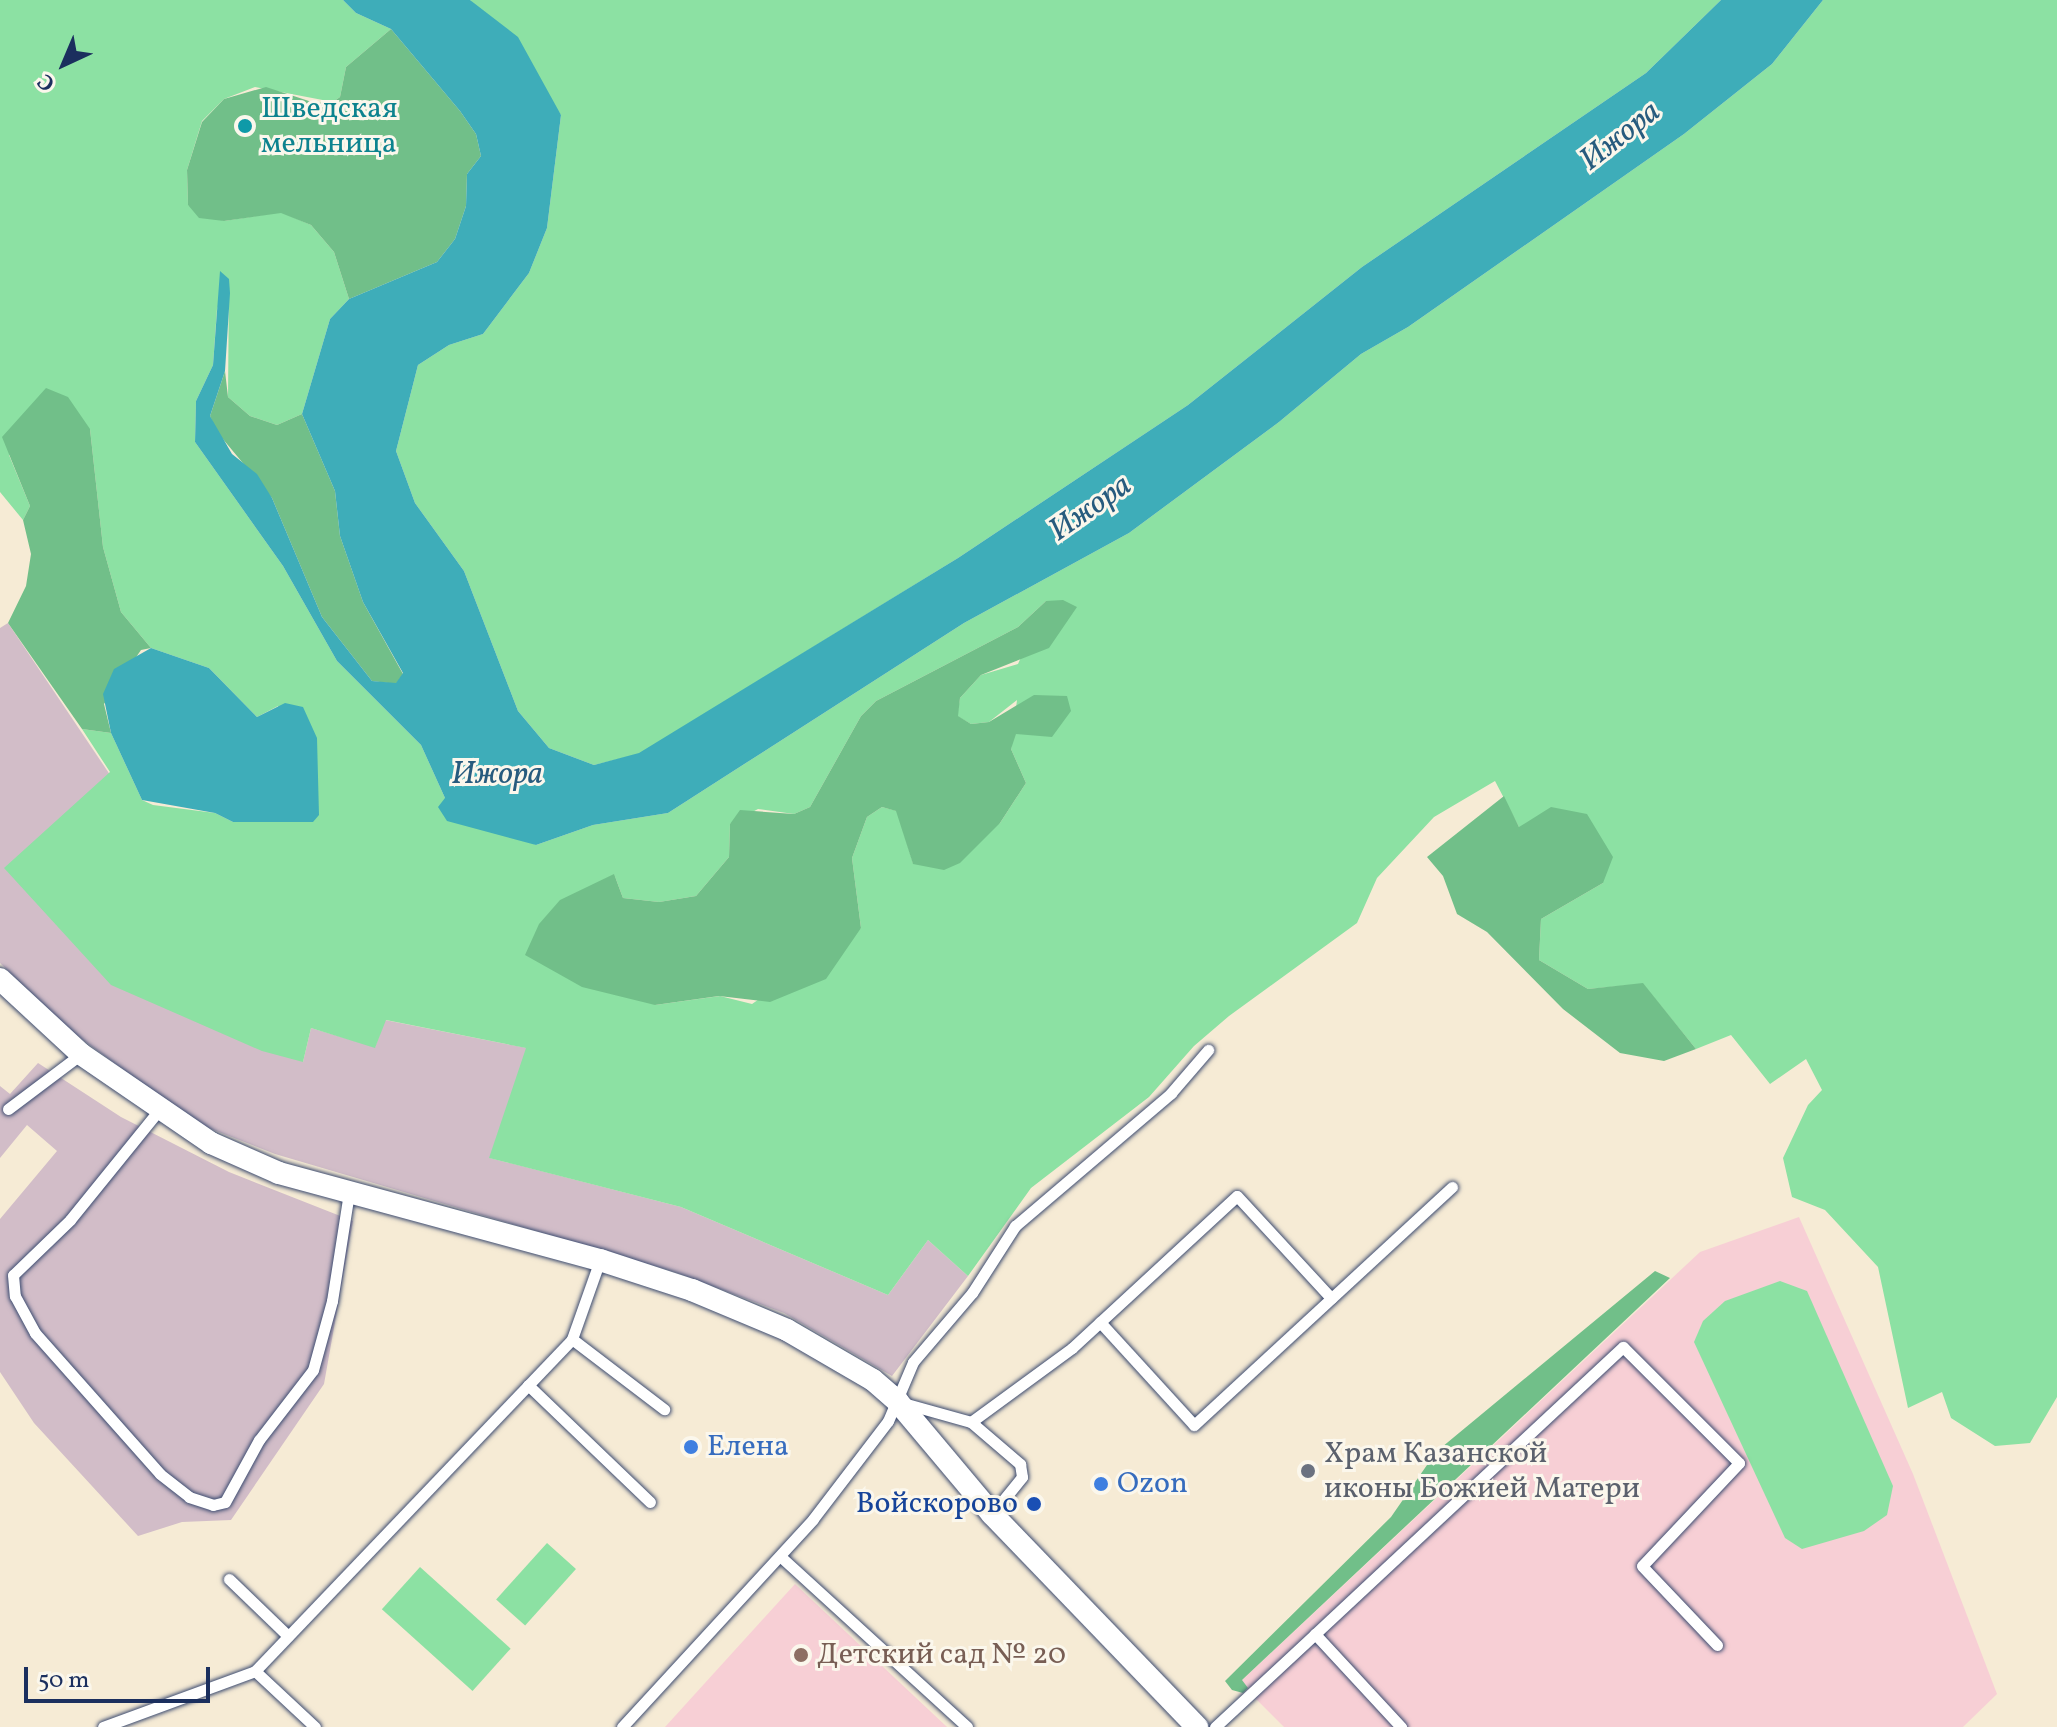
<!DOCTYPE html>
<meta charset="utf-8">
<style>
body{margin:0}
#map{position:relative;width:2057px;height:1727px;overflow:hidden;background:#f6ebd5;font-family:Vollkorn,serif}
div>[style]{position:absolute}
.built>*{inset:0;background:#f7cfd5}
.industrial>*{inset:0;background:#d2bdc8}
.green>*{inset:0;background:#8ce1a3;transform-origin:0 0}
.forest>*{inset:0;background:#71bf89}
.water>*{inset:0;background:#3eadb9}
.roads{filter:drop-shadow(0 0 2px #3c4b70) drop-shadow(0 0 2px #3c4b70)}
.service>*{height:11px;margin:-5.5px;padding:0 5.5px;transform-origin:5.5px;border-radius:5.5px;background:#fff}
.minor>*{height:22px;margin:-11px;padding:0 11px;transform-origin:11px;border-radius:11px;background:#fff}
.dots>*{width:22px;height:22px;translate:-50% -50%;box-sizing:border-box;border:4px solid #fbf7ec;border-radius:50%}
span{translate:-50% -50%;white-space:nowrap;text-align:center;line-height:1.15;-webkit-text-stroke:6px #fbf7ec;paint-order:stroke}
.culture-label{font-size:30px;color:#0d838f}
.left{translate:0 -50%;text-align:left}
.shop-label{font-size:30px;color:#366cbe}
.worship-label{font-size:30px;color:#5b616d}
.transit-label{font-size:30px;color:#164399}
.right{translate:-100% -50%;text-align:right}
.education-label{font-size:30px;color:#785e54}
.water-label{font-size:32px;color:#275b7e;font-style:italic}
.north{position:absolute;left:24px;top:24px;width:80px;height:80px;-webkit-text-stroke:6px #fbf7ec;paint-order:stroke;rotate:224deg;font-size:22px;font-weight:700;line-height:32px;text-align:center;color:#1b2f5e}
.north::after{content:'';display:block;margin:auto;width:28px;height:36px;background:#1b2f5e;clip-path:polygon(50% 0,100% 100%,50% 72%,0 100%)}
.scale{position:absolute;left:24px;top:1667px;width:186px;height:36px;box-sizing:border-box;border:4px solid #1b2f5e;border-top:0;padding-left:10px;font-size:24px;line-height:28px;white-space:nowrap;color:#1b2f5e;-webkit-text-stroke:6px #fbf7ec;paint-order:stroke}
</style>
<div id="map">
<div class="built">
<i style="clip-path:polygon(1799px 1217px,1913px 1474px,1997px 1694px,1963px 1727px,1284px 1727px,1256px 1699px,1241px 1681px,1700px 1252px)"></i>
<i style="clip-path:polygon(795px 1584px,947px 1727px,665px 1727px)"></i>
</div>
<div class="industrial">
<i style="clip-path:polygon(8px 623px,303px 1062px,311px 1028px,375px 1047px,385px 1020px,527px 1048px,490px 1158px,681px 1207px,888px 1295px,928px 1240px,968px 1276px,892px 1376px,784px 1313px,675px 1272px,275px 1154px,196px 1123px,64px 1026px,0 963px,0 628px)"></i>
<i style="clip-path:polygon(38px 1063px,121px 1117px,229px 1172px,353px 1221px,324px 1384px,231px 1520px,182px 1522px,138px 1536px,34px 1423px,0 1372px,0 1219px,57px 1151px,27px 1125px,0 1158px,0 1086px,10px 1094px)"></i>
</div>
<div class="green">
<i style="clip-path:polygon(evenodd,0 0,343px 0,356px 13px,391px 29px,346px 67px,340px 97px,333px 102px,255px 87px,224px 99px,202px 121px,187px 170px,188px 205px,224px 221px,281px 212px,311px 225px,334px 252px,349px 299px,330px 319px,302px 414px,277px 425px,250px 416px,228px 397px,229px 279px,217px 309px,213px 365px,196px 401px,195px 442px,283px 566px,337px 661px,421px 745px,445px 798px,536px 845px,593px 825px,668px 813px,964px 623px,1129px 533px,1279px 422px,1361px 354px,1408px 327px,1684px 134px,1772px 64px,1823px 0,2057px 0,2057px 1397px,2030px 1443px,1995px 1446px,1951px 1418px,1942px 1392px,1908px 1408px,1878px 1267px,1825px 1210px,1792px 1197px,1783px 1158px,1808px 1105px,1822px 1090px,1806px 1059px,1770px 1084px,1731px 1035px,1696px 1049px,1643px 984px,1588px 989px,1539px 960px,1541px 919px,1603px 883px,1519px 827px,1495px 781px,1434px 817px,1377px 878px,1357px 923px,1229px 1016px,1194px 1046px,1149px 1097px,1031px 1188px,968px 1276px,928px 1240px,888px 1295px,681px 1207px,489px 1158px,526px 1048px,386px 1020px,375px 1048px,311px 1028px,303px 1062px,262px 1051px,111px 985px,4px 868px,110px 772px,82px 729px,111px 733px,142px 800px,153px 805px,215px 813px,233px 822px,313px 822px,278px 706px,257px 717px,209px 668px,151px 648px,121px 612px,103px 547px,90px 429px,9px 455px,30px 506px,23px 520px,0 492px,0 0,1046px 601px,1018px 664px,981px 675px,960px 698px,957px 716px,971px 724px,989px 722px,1017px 700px,1011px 749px,1026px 783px,1000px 823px,913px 863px,897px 811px,882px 807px,867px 817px,852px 858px,861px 928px,752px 1004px,720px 996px,655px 1005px,614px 874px,623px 898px,659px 902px,696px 896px,729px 857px,730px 824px,758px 809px,794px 814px,810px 807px,861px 716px,876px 701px,1018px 627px,1046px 601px)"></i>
<i style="clip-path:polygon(470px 0,1721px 0,1646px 73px,1362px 267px,1188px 405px,958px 558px,639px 754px,594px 765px,549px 748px,518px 711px,464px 571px,415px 503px,396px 451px,418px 365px,449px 345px,483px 334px,529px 273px,547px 228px,561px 115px)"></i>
<i style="clip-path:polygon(1780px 1281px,1807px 1291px,1893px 1486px,1887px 1515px,1864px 1531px,1802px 1549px,1785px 1538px,1694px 1342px,1703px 1321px,1725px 1301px)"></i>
<i style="left:547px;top:1543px;width:39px;height:76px;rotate:42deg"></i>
<i style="left:420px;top:1567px;width:122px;height:57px;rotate:42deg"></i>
</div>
<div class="forest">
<i style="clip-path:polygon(391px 29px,460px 111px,476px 134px,481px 156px,467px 174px,466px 206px,455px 239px,437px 262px,349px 299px,334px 252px,311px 225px,281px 213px,224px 221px,199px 218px,188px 205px,187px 170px,202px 122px,224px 99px,266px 87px,315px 103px,333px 102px,340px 97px,346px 67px)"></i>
<i style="clip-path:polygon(225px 371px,228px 397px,250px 416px,277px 425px,302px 414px,335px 491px,340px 536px,363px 602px,403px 674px,396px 684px,372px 681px,322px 617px,272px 498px,217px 432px,210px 416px)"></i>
<i style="clip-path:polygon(46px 388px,68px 397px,90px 429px,103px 547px,121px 612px,151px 648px,141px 650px,104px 704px,111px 733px,82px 729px,8px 623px,26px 586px,31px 554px,23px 520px,30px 506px,2px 437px)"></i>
<i style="clip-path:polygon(1063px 600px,1077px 607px,1049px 648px,981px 675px,960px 698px,958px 716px,971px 724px,989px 722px,1034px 695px,1067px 696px,1071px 711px,1052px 737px,1016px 734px,1011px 749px,1026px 783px,1000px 823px,960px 863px,944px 870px,913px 864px,896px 811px,882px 807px,867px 817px,852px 858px,861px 928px,826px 979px,770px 1002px,719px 996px,655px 1005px,582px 987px,525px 955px,539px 924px,560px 900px,614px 874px,623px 898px,659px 902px,696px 896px,729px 857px,730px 824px,740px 810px,794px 814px,810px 807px,861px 716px,876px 701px,1018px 627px,1046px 601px)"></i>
<i style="clip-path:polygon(1504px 796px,1519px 827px,1551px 807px,1587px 814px,1613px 857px,1603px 883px,1541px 919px,1539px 960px,1588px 989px,1643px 983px,1696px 1049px,1664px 1061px,1620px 1053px,1563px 1009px,1487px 932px,1457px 914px,1443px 876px,1427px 857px)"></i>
<i style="clip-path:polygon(1655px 1271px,1670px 1278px,1242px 1680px,1248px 1688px,1243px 1693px,1232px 1690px,1225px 1681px,1391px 1517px,1436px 1452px)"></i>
</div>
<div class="water">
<i style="clip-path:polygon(343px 0,470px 0,518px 37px,561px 115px,547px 228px,529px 273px,483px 334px,449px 345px,418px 365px,396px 451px,415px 503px,464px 571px,518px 711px,549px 748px,594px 765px,639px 753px,958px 558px,1188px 405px,1362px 267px,1646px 73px,1721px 0,1823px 0,1772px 64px,1684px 134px,1408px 327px,1361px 354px,1279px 422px,1129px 533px,964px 623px,668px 813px,593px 825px,536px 845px,447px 821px,438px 807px,445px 798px,421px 745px,337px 661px,283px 566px,195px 442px,196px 401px,213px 365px,220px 271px,229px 279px,230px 293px,225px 371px,210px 416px,232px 454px,257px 474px,272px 498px,322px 617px,372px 681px,396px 683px,403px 673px,363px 602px,340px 536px,335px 491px,302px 414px,330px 319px,349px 299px,437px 262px,455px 239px,466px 206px,467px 174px,481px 156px,476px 134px,460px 111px,391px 29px,356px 13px)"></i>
<i style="clip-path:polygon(151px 648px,209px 668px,257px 717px,285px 703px,303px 707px,317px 738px,319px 815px,313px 822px,233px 822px,215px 813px,142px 800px,111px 733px,103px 694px,114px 669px)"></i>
</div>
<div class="roads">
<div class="service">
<i style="left:8px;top:1109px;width:91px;rotate:-37deg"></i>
<i style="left:159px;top:1110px;width:141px;rotate:129deg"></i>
<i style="left:70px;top:1220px;width:79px;rotate:136deg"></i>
<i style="left:13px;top:1275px;width:21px;rotate:85deg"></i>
<i style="left:15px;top:1296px;width:42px;rotate:61.6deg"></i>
<i style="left:35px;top:1333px;width:188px;rotate:48.4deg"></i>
<i style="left:160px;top:1474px;width:37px;rotate:38deg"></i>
<i style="left:189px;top:1497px;width:25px;rotate:18deg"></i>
<i style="left:213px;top:1505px;width:12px;rotate:-14deg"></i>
<i style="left:225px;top:1502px;width:71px;rotate:-61.3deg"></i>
<i style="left:259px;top:1440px;width:88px;rotate:-52.4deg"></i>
<i style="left:313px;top:1370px;width:72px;rotate:-74.6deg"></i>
<i style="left:332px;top:1301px;width:110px;rotate:-81.1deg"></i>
<i style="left:1100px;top:1322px;width:139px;rotate:47.6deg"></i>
<i style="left:1194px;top:1425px;width:351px;rotate:-42.7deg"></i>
<i style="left:572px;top:1339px;width:116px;rotate:37.3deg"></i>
<i style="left:528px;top:1385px;width:169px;rotate:43.8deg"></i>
<i style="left:903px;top:1403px;width:71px;rotate:15.6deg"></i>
<i style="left:971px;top:1422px;width:65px;rotate:40.6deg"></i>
<i style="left:1020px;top:1464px;width:13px;rotate:81deg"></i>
<i style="left:1022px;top:1477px;width:48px;rotate:129deg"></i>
<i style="left:971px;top:1422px;width:125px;rotate:-36.2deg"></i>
<i style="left:1072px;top:1348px;width:224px;rotate:-42.7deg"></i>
<i style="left:1237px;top:1196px;width:139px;rotate:47.3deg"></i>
<i style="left:781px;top:1557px;width:252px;rotate:42.4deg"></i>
<i style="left:229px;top:1579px;width:82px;rotate:44deg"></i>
<i style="left:1315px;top:1634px;width:421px;rotate:-43deg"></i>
<i style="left:1623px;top:1347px;width:164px;rotate:45deg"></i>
<i style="left:1739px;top:1463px;width:141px;rotate:133.3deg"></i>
<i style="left:1642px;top:1566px;width:109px;rotate:46.5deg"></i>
<i style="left:103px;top:1727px;width:162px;rotate:-20.2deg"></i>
<i style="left:315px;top:1727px;width:82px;rotate:-137deg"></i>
<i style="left:255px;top:1671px;width:459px;rotate:-46.3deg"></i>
<i style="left:572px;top:1339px;width:84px;rotate:-70.5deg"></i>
<i style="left:622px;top:1727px;width:282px;rotate:-47.4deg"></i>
<i style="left:813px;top:1519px;width:123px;rotate:-52.6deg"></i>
<i style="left:888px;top:1421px;width:64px;rotate:-67deg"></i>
<i style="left:913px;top:1362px;width:91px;rotate:-49.5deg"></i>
<i style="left:972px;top:1293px;width:80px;rotate:-57.3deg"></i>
<i style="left:1015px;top:1226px;width:205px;rotate:-40.4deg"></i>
<i style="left:1171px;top:1093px;width:57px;rotate:-49.3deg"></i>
<i style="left:1215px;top:1727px;width:137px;rotate:-42.9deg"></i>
<i style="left:1315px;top:1634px;width:127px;rotate:47.2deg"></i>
</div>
<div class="minor">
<i style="left:0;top:979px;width:110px;rotate:42.8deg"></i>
<i style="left:81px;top:1054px;width:158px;rotate:34.4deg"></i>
<i style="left:211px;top:1143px;width:74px;rotate:23.8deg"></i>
<i style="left:279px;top:1173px;width:333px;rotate:15.2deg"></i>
<i style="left:600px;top:1260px;width:97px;rotate:18.1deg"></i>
<i style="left:692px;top:1290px;width:103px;rotate:22.8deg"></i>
<i style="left:787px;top:1330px;width:99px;rotate:30.2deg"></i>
<i style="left:873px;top:1380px;width:33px;rotate:41deg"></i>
<i style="left:898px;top:1402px;width:146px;rotate:50deg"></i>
<i style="left:992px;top:1514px;width:296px;rotate:46.1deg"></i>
</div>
</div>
<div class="dots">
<i style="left:245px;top:126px;background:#0f9aa8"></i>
<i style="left:691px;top:1447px;background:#3f7fe0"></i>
<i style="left:1308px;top:1471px;background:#6b7280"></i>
<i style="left:1101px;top:1484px;background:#3f7fe0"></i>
<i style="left:1034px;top:1504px;background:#1a4fb4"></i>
<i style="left:801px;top:1655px;background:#8d6e63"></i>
</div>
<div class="culture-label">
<span class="left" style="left:261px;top:126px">Шведская<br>мельница</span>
</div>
<div class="shop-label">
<span class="left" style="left:707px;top:1447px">Елена</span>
<span class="left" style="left:1117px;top:1484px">Ozon</span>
</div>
<div class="worship-label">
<span class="left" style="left:1324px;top:1471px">Храм Казанской<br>иконы Божией Матери</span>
</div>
<div class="transit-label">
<span class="right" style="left:1018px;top:1504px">Войскорово</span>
</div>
<div class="education-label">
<span class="left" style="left:817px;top:1655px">Детский сад № 20</span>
</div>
<div class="water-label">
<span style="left:1621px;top:137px;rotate:-38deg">Ижора</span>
<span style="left:1091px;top:509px;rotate:-35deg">Ижора</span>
<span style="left:497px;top:775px">Ижора</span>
</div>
<div class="north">С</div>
<div class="scale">50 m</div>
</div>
